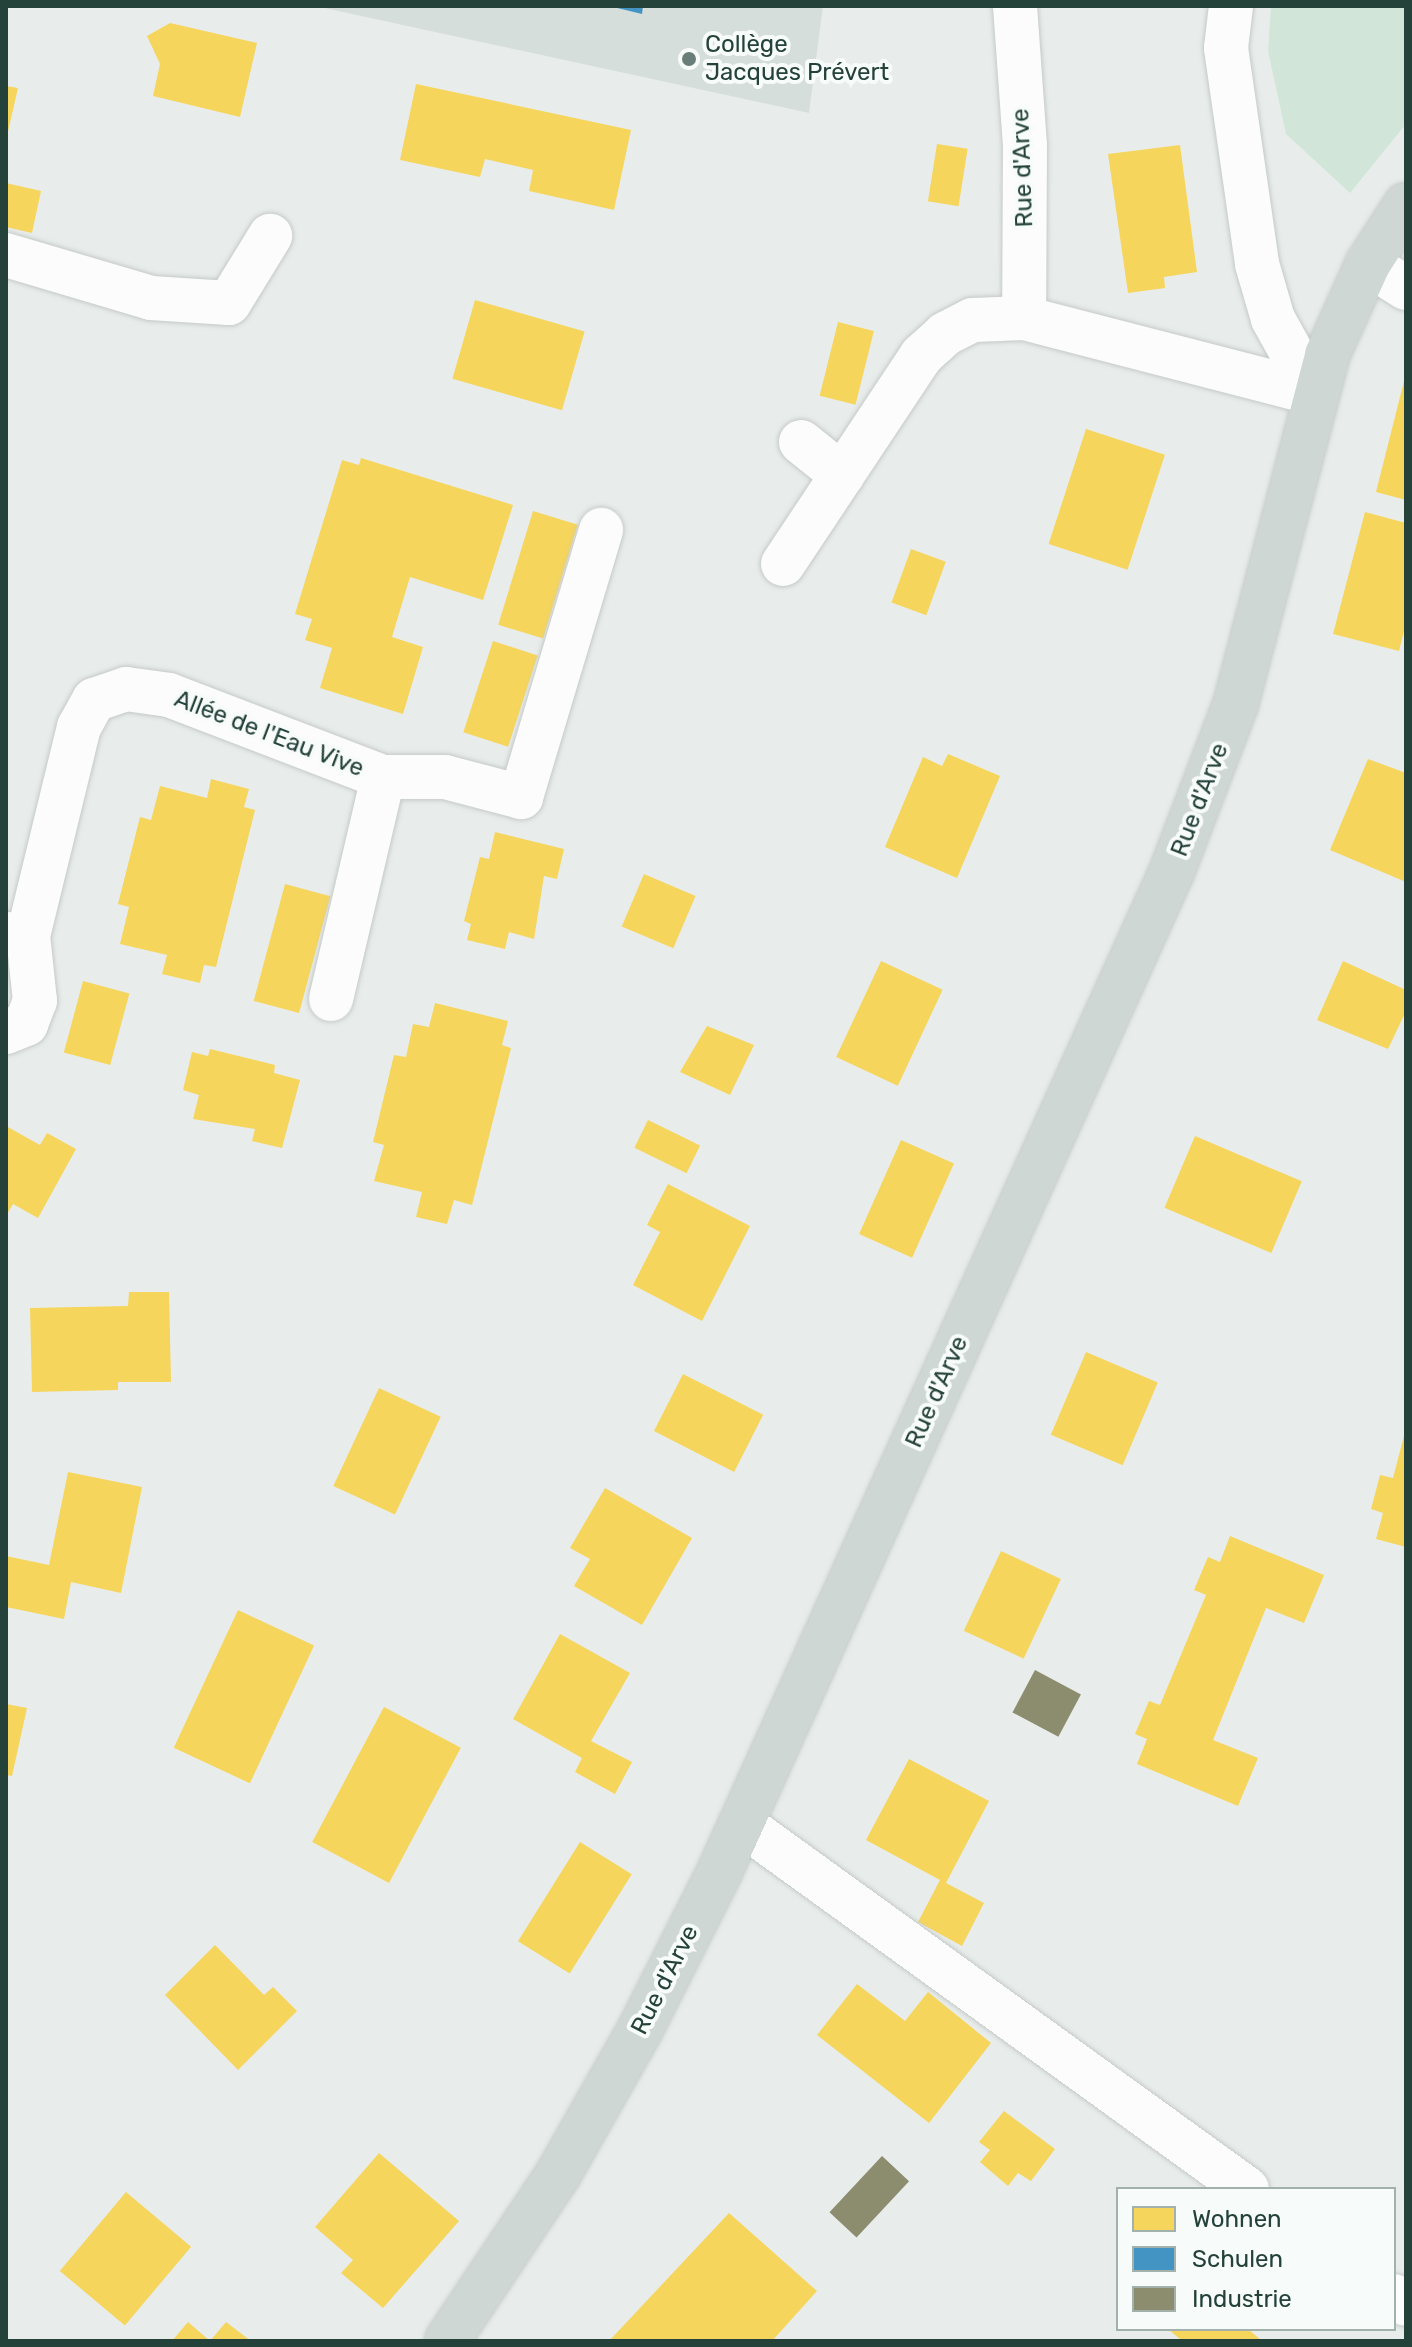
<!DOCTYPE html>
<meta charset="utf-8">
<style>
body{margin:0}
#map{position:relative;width:1412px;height:2347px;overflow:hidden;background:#e8edeb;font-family:Rubik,sans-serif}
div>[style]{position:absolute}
.built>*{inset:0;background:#d6dedb}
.green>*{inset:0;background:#d1e6d8}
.homes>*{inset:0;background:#f6d55c;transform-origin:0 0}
.schools>*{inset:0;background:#4393c3}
.industry>*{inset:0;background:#8c8c6e;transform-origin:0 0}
.roads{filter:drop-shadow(0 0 2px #c5cac8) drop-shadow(0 0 2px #c5cac8)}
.minor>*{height:44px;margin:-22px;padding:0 22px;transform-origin:22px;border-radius:22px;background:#fcfcfc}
.major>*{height:44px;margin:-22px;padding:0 22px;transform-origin:22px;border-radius:22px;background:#cfd7d5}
.dots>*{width:22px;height:22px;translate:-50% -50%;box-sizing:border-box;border:4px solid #f7fbf9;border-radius:50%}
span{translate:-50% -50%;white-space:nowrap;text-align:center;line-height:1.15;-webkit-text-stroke:8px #f7fbf9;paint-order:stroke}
.poi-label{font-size:24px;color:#24423a}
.left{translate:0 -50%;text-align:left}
.street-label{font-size:24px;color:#24423a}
.frame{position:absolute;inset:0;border:8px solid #24423a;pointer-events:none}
.legend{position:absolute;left:1116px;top:2187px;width:280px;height:144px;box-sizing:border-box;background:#f7fbf9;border:2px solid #a3b1ad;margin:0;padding:10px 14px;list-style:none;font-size:24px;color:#24423a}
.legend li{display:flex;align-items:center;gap:16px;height:40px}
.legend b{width:40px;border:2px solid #a3b1ad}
</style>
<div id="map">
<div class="built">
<i style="clip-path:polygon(315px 6px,823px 6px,809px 113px)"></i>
</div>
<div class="green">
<i style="clip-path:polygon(1271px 6px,1406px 6px,1406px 124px,1350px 193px,1286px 134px,1268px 51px)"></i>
</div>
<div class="homes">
<i style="clip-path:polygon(170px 23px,257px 43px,240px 117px,153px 96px,160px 64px,147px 36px)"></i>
<i style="clip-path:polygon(416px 84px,631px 130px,614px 210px,529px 191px,533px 170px,485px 159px,480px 177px,400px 160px)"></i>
<i style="clip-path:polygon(6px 86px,18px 88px,7px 136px,6px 136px)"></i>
<i style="left:937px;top:144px;width:31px;height:58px;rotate:9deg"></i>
<i style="clip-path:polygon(1180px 145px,1197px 272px,1164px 277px,1165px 288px,1128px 293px,1108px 154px)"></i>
<i style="clip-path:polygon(6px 183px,41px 191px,32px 233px,6px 227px)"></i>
<i style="left:475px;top:300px;width:114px;height:82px;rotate:16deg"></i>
<i style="left:838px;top:322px;width:37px;height:76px;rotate:14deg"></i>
<i style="clip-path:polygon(1405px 377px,1406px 377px,1406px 500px,1376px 492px)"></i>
<i style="left:1086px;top:429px;width:83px;height:121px;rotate:18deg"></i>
<i style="clip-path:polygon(361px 458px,513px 505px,483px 600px,410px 577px,392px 637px,423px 647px,403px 714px,320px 688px,332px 648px,305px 640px,312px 619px,295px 614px,342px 460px,359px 465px)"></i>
<i style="left:533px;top:511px;width:47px;height:119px;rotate:17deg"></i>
<i style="clip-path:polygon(1365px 512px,1406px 523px,1406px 623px,1399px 651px,1333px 634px)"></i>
<i style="left:911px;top:549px;width:37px;height:57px;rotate:20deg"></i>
<i style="left:493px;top:641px;width:47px;height:96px;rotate:18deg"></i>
<i style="clip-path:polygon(948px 754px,1000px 776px,957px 878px,885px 847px,923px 757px,942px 766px)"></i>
<i style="clip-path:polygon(1368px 759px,1406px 773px,1406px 882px,1330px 850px)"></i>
<i style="clip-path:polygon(211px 779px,249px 789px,244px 807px,255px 810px,216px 967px,204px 965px,200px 983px,162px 974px,167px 955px,120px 944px,129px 907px,118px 904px,140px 817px,151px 820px,160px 786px,207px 798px)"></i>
<i style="clip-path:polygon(495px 832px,564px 849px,557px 879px,544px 876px,534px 939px,509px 932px,505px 949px,467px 940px,471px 924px,464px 921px,480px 857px,489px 859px)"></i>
<i style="left:644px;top:874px;width:56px;height:57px;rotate:23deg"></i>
<i style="left:285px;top:884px;width:47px;height:121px;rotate:15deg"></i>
<i style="left:881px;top:961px;width:68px;height:106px;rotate:25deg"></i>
<i style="clip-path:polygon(1343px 961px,1406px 990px,1406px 1011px,1388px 1049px,1317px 1020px)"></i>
<i style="left:83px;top:981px;width:48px;height:74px;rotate:15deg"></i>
<i style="clip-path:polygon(435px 1003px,508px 1021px,502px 1045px,511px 1048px,472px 1205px,454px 1200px,447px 1224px,416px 1217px,422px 1192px,374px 1181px,384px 1145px,373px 1142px,394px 1055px,406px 1057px,413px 1024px,429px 1027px)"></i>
<i style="clip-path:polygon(707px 1026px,754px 1045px,730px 1095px,680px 1072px)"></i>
<i style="clip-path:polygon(210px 1049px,275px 1065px,274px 1073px,300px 1080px,282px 1148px,252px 1141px,255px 1129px,193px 1119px,199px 1095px,183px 1090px,192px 1052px,208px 1056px)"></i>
<i style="left:648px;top:1120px;width:58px;height:31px;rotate:26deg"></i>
<i style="clip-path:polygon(6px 1126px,40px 1145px,47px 1133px,76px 1149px,38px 1218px,13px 1204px,6px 1216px)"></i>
<i style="left:1195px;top:1136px;width:116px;height:78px;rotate:23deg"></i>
<i style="left:901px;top:1140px;width:58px;height:103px;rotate:24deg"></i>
<i style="clip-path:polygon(668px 1184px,750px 1226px,702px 1321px,633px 1285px,660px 1232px,647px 1225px)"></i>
<i style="clip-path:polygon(129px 1292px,169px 1292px,171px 1382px,118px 1382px,118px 1390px,32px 1392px,30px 1308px,128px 1306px)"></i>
<i style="left:1086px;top:1352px;width:78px;height:90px;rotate:23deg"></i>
<i style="left:683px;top:1374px;width:90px;height:64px;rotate:27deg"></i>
<i style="left:379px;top:1388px;width:68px;height:108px;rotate:25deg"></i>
<i style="clip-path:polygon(1405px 1432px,1406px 1432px,1406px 1547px,1376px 1539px,1383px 1513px,1371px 1509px,1380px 1475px,1393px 1478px)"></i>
<i style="clip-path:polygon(68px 1472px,142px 1487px,121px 1593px,71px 1582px,64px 1619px,6px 1607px,6px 1556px,49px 1565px)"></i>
<i style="clip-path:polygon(605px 1488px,692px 1538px,642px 1625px,574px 1586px,590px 1559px,570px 1548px)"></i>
<i style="clip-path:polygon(1230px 1536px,1324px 1575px,1304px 1623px,1266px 1608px,1213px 1740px,1258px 1758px,1238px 1806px,1137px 1764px,1147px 1739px,1135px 1734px,1149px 1701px,1160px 1705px,1206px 1595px,1194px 1590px,1208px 1557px,1220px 1562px)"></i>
<i style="left:1001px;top:1551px;width:66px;height:88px;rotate:25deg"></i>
<i style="left:238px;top:1610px;width:84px;height:152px;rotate:25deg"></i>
<i style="clip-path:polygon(560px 1634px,630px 1673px,591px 1741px,632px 1762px,615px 1794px,575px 1772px,582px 1758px,513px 1719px)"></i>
<i style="clip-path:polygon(6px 1704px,27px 1708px,12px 1776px,6px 1775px)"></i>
<i style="left:384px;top:1707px;width:87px;height:153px;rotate:28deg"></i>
<i style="clip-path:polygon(909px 1759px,989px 1801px,946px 1883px,984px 1903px,962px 1946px,918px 1922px,940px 1880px,866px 1840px)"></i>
<i style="left:580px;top:1842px;width:61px;height:117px;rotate:32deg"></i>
<i style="clip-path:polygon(215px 1945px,264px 1995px,273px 1987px,297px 2011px,238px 2070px,165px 1995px)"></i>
<i style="clip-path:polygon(857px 1984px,905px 2021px,928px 1992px,991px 2043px,929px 2123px,817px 2035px)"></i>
<i style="clip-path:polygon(1004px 2111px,1055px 2149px,1031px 2181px,1018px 2173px,1008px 2186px,980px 2162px,990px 2150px,979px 2142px)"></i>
<i style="clip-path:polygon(379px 2153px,459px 2221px,383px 2308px,341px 2273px,353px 2260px,315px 2227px)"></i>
<i style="left:126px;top:2192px;width:85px;height:103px;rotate:40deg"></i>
<i style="clip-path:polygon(729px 2213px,817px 2291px,772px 2341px,609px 2341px)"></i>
<i style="clip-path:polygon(188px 2322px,210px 2341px,226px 2322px,251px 2341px,172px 2341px)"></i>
<i style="clip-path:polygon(1168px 2329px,1248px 2329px,1262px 2341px,1182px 2341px)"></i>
</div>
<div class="schools">
<i style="clip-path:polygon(609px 6px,643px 6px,642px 14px)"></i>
</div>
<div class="industry">
<i style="left:1035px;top:1670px;width:52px;height:48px;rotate:28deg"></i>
<i style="left:882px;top:2156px;width:37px;height:77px;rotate:43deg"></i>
</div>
<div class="roads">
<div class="minor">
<i style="left:1015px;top:6px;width:140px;rotate:85.9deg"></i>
<i style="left:1025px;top:146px;width:172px;rotate:90.3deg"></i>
<i style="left:1024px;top:318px;width:300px;rotate:14.5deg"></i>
<i style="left:1231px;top:6px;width:42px;rotate:96.8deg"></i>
<i style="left:1226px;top:48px;width:218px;rotate:81.8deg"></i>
<i style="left:1257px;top:264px;width:57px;rotate:73.8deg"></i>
<i style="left:1273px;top:319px;width:85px;rotate:61deg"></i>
<i style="left:6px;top:255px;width:151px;rotate:16.5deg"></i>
<i style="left:151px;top:298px;width:78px;rotate:3.7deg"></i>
<i style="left:229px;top:303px;width:79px;rotate:-58.5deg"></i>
<i style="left:1368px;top:264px;width:45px;rotate:32.3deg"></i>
<i style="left:801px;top:442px;width:53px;rotate:38.8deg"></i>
<i style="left:783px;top:564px;width:251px;rotate:-56.4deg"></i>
<i style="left:922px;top:355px;width:31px;rotate:-42deg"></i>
<i style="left:945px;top:334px;width:31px;rotate:-27deg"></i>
<i style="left:973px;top:320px;width:51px;rotate:-2.2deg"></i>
<i style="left:6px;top:934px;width:22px;rotate:5deg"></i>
<i style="left:28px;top:936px;width:215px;rotate:-76.3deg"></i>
<i style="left:79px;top:727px;width:31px;rotate:-61deg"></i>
<i style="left:94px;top:700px;width:34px;rotate:-19deg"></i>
<i style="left:126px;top:689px;width:43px;rotate:7.9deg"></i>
<i style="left:169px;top:695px;width:229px;rotate:21deg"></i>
<i style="left:383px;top:777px;width:62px"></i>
<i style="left:445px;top:777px;width:79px;rotate:14.7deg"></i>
<i style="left:521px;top:797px;width:279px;rotate:-73.3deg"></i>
<i style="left:331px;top:999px;width:228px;rotate:-76.8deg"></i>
<i style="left:6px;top:1032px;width:22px;rotate:-22deg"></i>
<i style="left:26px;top:1024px;width:25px;rotate:-69deg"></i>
<i style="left:35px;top:1001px;width:65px;rotate:-96.1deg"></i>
<i style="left:742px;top:1824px;width:623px;rotate:35.86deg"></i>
<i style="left:1394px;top:2296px;width:14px;rotate:34deg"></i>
</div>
<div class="major">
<i style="left:447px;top:2341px;width:202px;rotate:-56.3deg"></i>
<i style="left:559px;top:2173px;width:164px;rotate:-60.5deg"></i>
<i style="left:640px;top:2030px;width:176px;rotate:-63.3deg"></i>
<i style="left:719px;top:1873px;width:1100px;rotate:-65.67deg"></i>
<i style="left:1172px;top:871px;width:180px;rotate:-69.1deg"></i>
<i style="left:1236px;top:703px;width:360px;rotate:-75.3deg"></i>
<i style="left:1327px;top:355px;width:100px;rotate:-65.7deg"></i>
<i style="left:1368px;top:264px;width:70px;rotate:-57.2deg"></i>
</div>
</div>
<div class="dots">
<i style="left:689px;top:59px;background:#697e78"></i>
</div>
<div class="poi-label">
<span class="left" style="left:705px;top:59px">Collège<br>Jacques Prévert</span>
</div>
<div class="street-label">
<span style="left:1023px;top:168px;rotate:-92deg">Rue d'Arve</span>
<span style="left:269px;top:734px;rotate:21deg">Allée de l'Eau Vive</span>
<span style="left:1200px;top:800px;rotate:-69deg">Rue d'Arve</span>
<span style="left:937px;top:1392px;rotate:-66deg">Rue d'Arve</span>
<span style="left:665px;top:1980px;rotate:-63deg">Rue d'Arve</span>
</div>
<div class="frame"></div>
<ul class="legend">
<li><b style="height:22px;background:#f6d55c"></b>Wohnen</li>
<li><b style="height:22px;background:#4393c3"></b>Schulen</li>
<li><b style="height:22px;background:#8c8c6e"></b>Industrie</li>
</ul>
</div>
